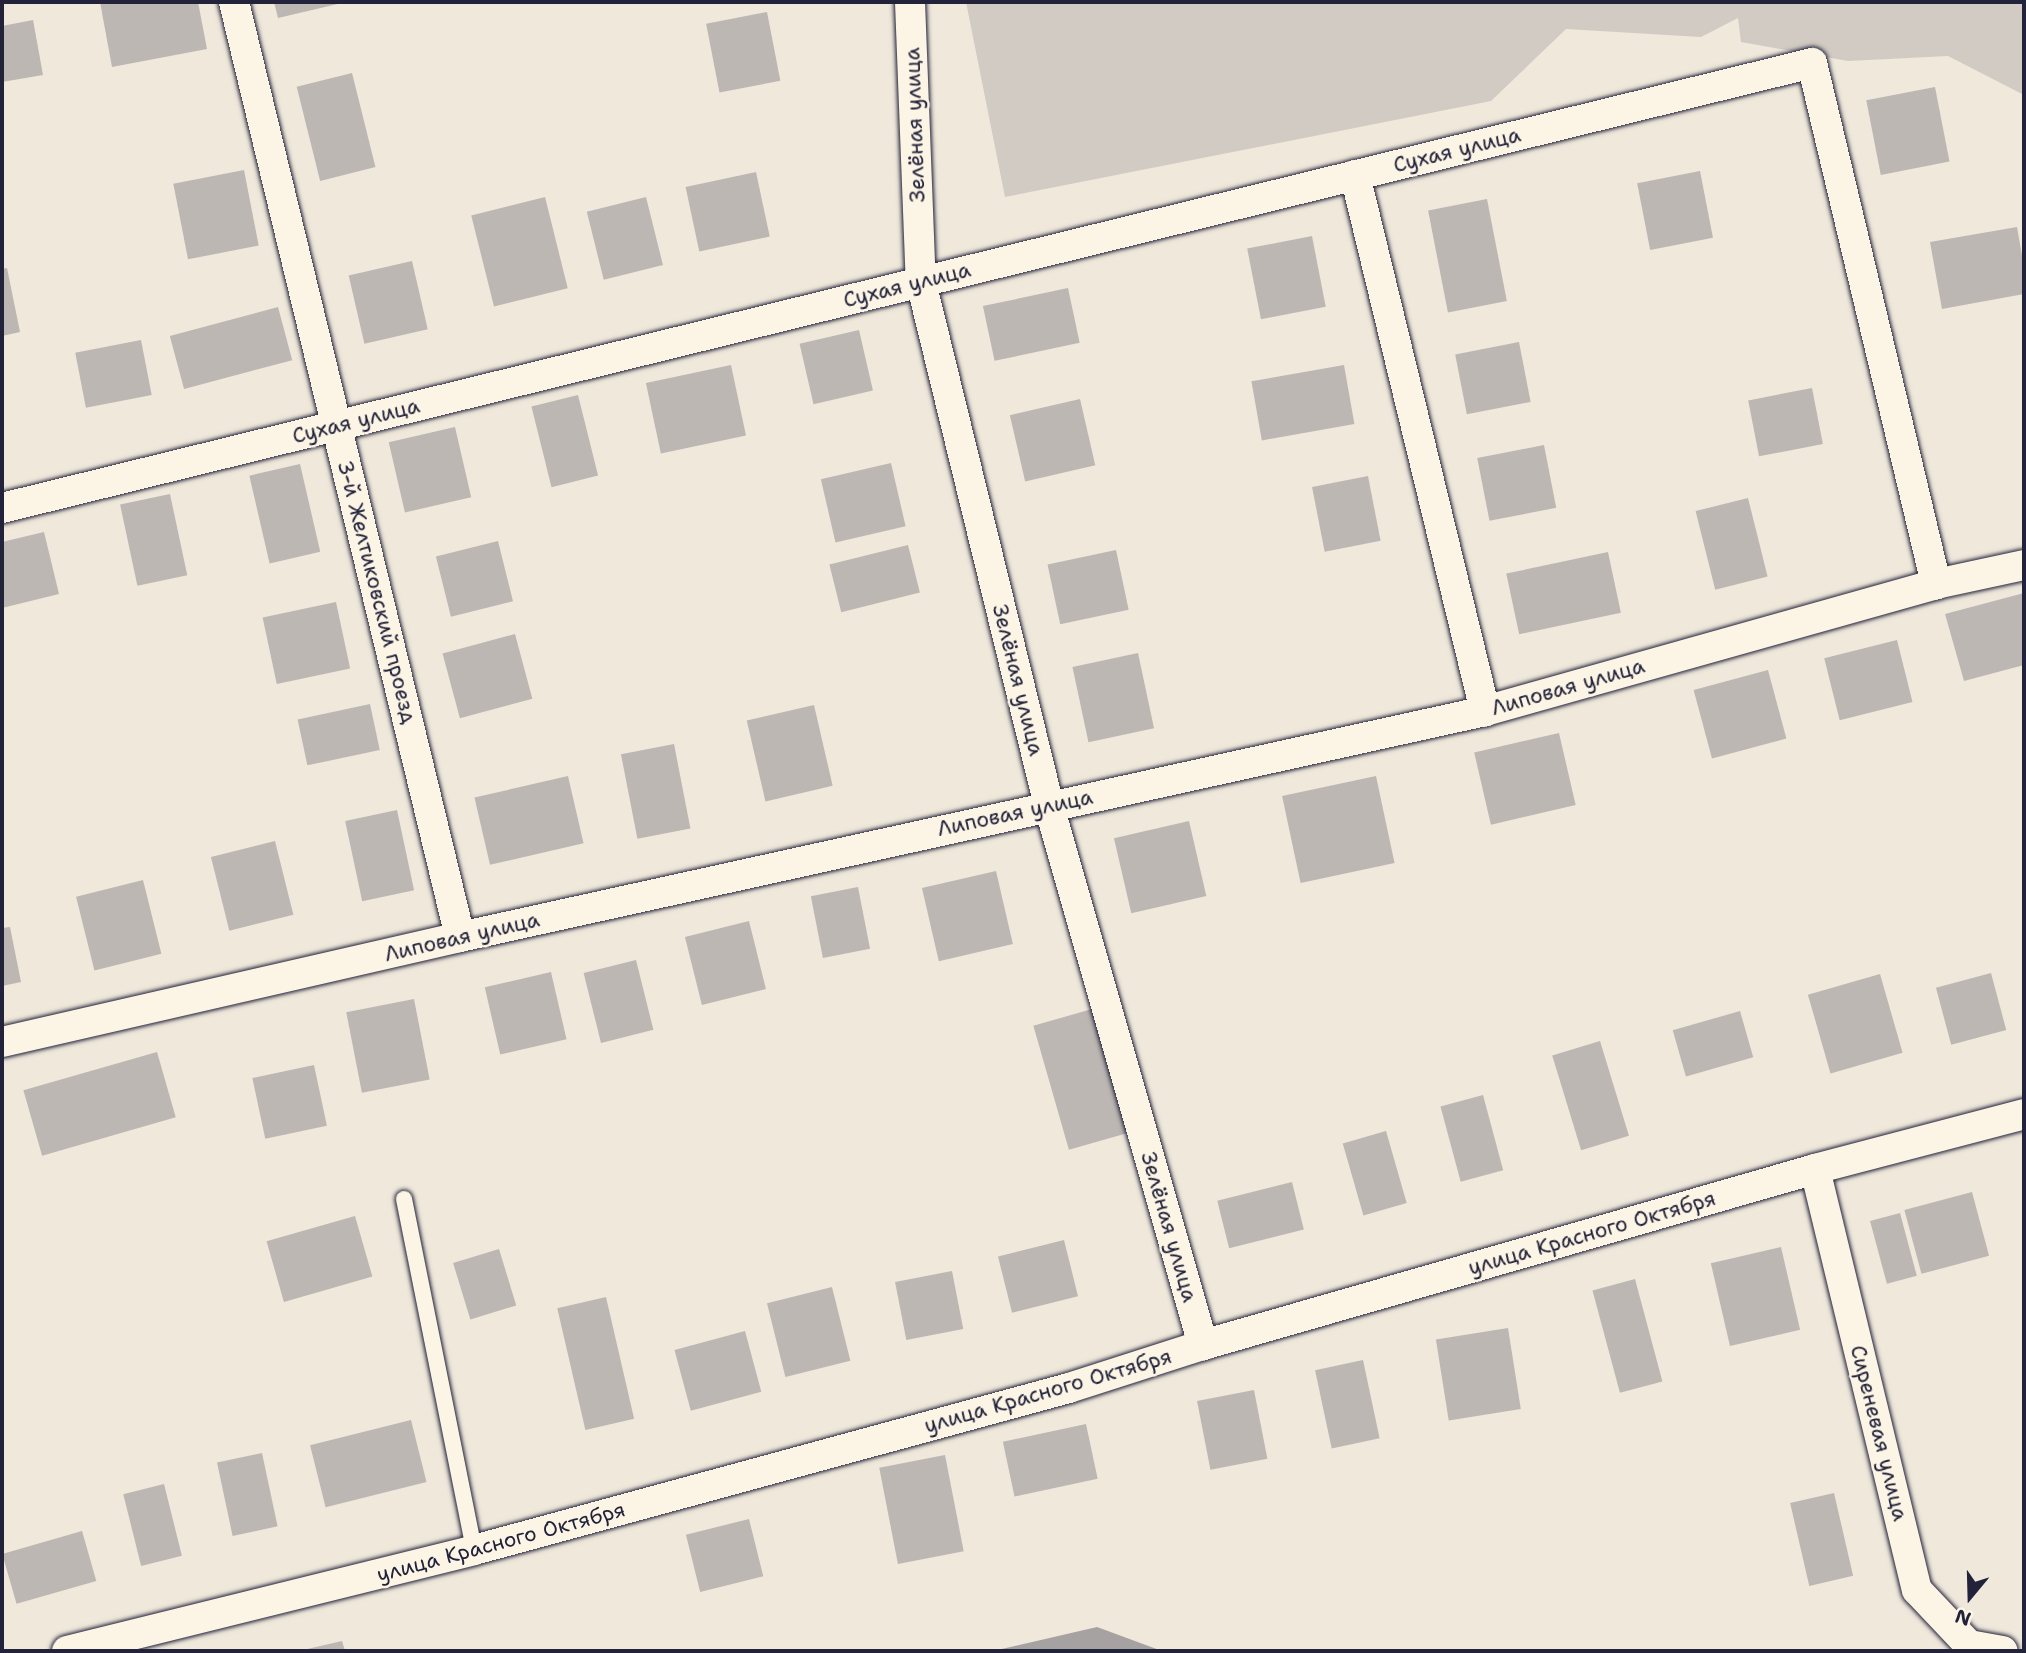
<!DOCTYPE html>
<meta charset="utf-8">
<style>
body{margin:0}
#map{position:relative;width:2026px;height:1653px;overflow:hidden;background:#efe8db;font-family:"Shantell Sans",sans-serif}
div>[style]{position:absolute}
.green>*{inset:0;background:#d1cbc3}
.water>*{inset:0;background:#a6a2a2}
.building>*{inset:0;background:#bcb7b3;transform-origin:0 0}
.roads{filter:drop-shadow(0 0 2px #22223b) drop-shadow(0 0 2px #22223b)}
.lane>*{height:16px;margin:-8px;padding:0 8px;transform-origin:8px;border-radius:8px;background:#fcf5e5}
.street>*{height:30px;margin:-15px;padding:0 15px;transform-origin:15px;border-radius:15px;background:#fcf5e5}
span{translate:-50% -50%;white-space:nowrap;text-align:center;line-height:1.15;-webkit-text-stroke:5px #fcf5e5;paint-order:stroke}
.street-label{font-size:21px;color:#22223b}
.frame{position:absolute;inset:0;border:4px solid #22223b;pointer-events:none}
.north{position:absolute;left:1935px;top:1562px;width:70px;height:70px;-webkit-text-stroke:5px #fcf5e5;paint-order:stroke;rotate:199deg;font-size:19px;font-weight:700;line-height:28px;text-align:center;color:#22223b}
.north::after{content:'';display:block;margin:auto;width:24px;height:32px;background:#22223b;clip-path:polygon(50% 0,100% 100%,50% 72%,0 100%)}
</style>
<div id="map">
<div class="green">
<i style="clip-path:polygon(966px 2px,2024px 2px,2024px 95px,1948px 56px,1848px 61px,1741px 42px,1738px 18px,1701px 37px,1566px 29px,1491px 101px,1005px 197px)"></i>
</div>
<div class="water">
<i style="clip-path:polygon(1097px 1627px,1162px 1651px,993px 1651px)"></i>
</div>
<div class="building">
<i style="clip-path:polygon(100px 2px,198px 2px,207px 49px,112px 67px)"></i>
<i style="clip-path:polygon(274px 2px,342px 2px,342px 3px,278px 18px)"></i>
<i style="left:767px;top:12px;width:70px;height:62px;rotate:79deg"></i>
<i style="clip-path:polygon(33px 20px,43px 75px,2px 82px,2px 26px)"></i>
<i style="left:352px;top:73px;width:97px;height:57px;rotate:76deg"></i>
<i style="left:1935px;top:87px;width:76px;height:70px;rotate:79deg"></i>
<i style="left:244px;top:170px;width:77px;height:72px;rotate:79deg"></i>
<i style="left:1700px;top:171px;width:68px;height:64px;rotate:79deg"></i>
<i style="left:756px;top:172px;width:66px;height:72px;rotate:78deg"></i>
<i style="left:545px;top:197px;width:94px;height:76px;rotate:76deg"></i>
<i style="left:646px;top:197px;width:70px;height:61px;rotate:76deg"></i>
<i style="left:1487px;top:199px;width:104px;height:60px;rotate:79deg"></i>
<i style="clip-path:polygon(2017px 227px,2024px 267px,2024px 294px,1942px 309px,1930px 242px)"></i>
<i style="left:1312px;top:236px;width:72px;height:66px;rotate:79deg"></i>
<i style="left:412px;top:261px;width:70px;height:65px;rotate:77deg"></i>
<i style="clip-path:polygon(7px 268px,20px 332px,2px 336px,2px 269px)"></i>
<i style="left:1068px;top:288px;width:56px;height:87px;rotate:78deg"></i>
<i style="left:278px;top:307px;width:55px;height:112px;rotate:75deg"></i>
<i style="left:859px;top:330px;width:62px;height:61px;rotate:77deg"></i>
<i style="left:141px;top:340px;width:56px;height:67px;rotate:79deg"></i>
<i style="left:1519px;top:342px;width:61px;height:65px;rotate:79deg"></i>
<i style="left:731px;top:365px;width:72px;height:87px;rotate:78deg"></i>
<i style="left:1344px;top:365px;width:60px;height:94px;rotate:80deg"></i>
<i style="left:1812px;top:388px;width:57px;height:65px;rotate:79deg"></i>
<i style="left:578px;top:395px;width:83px;height:48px;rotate:76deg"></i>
<i style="left:1080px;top:399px;width:68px;height:72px;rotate:77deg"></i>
<i style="left:455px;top:427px;width:72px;height:68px;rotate:77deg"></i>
<i style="left:1544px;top:445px;width:64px;height:68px;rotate:79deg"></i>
<i style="left:891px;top:463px;width:65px;height:72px;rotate:77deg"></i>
<i style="left:300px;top:464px;width:90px;height:52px;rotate:77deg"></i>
<i style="left:1368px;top:476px;width:66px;height:57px;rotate:79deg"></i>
<i style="left:170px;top:494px;width:83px;height:51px;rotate:78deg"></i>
<i style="left:1748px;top:498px;width:81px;height:54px;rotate:76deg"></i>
<i style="clip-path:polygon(44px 532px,59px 594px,2px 608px,2px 542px)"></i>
<i style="left:498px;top:541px;width:62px;height:64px;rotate:76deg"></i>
<i style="left:908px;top:545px;width:49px;height:81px;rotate:76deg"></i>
<i style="left:1116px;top:550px;width:61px;height:70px;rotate:78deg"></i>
<i style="left:1608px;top:552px;width:62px;height:104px;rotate:78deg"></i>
<i style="clip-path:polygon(2024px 593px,2024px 665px,1964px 681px,1945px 614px)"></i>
<i style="left:336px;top:602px;width:68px;height:75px;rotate:78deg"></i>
<i style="left:515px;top:634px;width:67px;height:75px;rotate:75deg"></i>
<i style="left:1897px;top:640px;width:64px;height:75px;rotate:76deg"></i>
<i style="left:1138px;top:653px;width:77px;height:67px;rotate:78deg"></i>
<i style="left:1768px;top:670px;width:71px;height:77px;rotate:75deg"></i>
<i style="left:370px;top:704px;width:47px;height:74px;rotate:78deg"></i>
<i style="left:814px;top:705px;width:83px;height:69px;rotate:77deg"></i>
<i style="left:1559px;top:733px;width:74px;height:87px;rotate:77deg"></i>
<i style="left:674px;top:744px;width:86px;height:54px;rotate:79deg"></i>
<i style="left:568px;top:776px;width:69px;height:96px;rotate:77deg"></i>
<i style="left:1376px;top:776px;width:89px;height:96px;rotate:78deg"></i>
<i style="left:397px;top:810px;width:82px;height:53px;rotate:78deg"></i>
<i style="left:1189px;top:821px;width:77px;height:77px;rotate:77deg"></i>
<i style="left:275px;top:841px;width:76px;height:66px;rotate:76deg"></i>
<i style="left:996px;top:871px;width:75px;height:76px;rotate:77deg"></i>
<i style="left:143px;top:880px;width:76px;height:69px;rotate:76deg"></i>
<i style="left:858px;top:887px;width:63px;height:48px;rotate:79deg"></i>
<i style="left:749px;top:921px;width:70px;height:66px;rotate:76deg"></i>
<i style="clip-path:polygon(10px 927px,21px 982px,2px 986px,2px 928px)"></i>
<i style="left:636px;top:960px;width:72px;height:54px;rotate:76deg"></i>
<i style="left:551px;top:972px;width:69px;height:68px;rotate:77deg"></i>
<i style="left:1991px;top:973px;width:59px;height:57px;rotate:75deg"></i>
<i style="left:1880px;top:974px;width:82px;height:75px;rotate:74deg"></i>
<i style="left:414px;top:999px;width:82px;height:69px;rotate:79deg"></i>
<i style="left:1092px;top:1009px;width:129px;height:61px;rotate:74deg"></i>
<i style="left:1740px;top:1011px;width:48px;height:70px;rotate:74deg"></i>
<i style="left:1600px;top:1041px;width:99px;height:50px;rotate:73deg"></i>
<i style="left:157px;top:1052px;width:68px;height:139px;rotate:74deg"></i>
<i style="left:314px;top:1065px;width:62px;height:63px;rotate:78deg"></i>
<i style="left:1483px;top:1095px;width:78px;height:44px;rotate:75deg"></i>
<i style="left:1386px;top:1131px;width:75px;height:45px;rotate:74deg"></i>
<i style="left:1292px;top:1182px;width:49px;height:77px;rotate:76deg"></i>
<i style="left:1972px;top:1192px;width:66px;height:70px;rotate:75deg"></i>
<i style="left:1900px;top:1213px;width:65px;height:31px;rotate:75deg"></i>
<i style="left:355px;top:1216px;width:63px;height:92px;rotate:74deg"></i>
<i style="left:1064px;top:1240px;width:58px;height:68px;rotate:76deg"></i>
<i style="left:1781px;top:1247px;width:85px;height:72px;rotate:77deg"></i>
<i style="left:499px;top:1249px;width:59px;height:48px;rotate:73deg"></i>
<i style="left:952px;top:1271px;width:59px;height:58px;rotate:79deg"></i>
<i style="left:1635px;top:1279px;width:106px;height:44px;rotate:75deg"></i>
<i style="left:832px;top:1287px;width:76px;height:67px;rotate:76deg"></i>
<i style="left:606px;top:1297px;width:125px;height:50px;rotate:77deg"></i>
<i style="left:1508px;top:1328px;width:82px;height:73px;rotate:81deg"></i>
<i style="left:745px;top:1331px;width:63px;height:73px;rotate:75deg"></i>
<i style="left:1363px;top:1360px;width:80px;height:49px;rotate:78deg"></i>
<i style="left:1254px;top:1390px;width:70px;height:58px;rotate:79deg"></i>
<i style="left:411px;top:1420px;width:64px;height:104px;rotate:76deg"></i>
<i style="left:1086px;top:1424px;width:56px;height:85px;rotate:78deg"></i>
<i style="left:262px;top:1453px;width:75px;height:46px;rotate:78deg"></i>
<i style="left:945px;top:1455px;width:98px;height:67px;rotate:79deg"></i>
<i style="left:164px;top:1484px;width:74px;height:42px;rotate:76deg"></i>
<i style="left:1834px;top:1493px;width:85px;height:45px;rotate:77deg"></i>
<i style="left:749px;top:1519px;width:59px;height:65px;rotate:76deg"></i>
<i style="left:82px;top:1531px;width:52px;height:83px;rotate:74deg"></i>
<i style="clip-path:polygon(342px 1641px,345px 1651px,303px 1651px,303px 1650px)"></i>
</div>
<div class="roads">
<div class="lane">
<i style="left:404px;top:1199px;width:358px;rotate:78.7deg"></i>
</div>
<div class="street">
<i style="left:234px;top:2px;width:962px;rotate:76.41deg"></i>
<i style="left:910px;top:2px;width:280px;rotate:87.8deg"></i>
<i style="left:921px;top:282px;width:539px;rotate:76.27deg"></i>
<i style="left:1049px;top:806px;width:561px;rotate:74.05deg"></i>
<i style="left:1355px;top:175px;width:552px;rotate:76.37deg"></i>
<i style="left:2px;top:508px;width:1864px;rotate:-13.81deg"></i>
<i style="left:1812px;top:63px;width:536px;rotate:76.61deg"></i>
<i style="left:2px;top:1042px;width:470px;rotate:-12.9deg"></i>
<i style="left:460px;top:937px;width:1050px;rotate:-12.43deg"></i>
<i style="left:1485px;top:711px;width:469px;rotate:-15.7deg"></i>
<i style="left:1936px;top:584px;width:90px;rotate:-12.2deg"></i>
<i style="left:1815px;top:1169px;width:433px;rotate:76.4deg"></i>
<i style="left:1917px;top:1590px;width:76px;rotate:46.6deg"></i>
<i style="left:1969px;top:1645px;width:34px;rotate:10deg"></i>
<i style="left:67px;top:1651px;width:419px;rotate:-13.9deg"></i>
<i style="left:474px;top:1550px;width:617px;rotate:-15.23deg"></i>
<i style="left:1069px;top:1388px;width:141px;rotate:-17.8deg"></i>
<i style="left:1203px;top:1345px;width:637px;rotate:-16.04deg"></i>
<i style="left:1815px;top:1169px;width:216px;rotate:-14.7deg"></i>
</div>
</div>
<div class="street-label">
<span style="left:915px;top:125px;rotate:-92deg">Зелёная улица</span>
<span style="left:1457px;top:150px;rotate:-14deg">Сухая улица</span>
<span style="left:907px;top:285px;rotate:-14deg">Сухая улица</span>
<span style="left:356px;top:421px;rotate:-14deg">Сухая улица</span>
<span style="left:377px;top:592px;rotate:76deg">3-й Желтиковский проезд</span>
<span style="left:1018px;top:680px;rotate:76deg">Зелёная улица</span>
<span style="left:1568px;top:687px;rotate:-16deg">Липовая улица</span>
<span style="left:1015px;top:813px;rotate:-12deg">Липовая улица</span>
<span style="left:462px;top:937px;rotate:-13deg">Липовая улица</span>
<span style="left:1169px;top:1227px;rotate:74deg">Зелёная улица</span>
<span style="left:1592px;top:1233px;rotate:-16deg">улица Красного Октября</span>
<span style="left:1048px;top:1391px;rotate:-16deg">улица Красного Октября</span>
<span style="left:1879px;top:1433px;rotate:76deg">Сиреневая улица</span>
<span style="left:501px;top:1542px;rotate:-15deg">улица Красного Октября</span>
</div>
<div class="frame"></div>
<div class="north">N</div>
</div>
